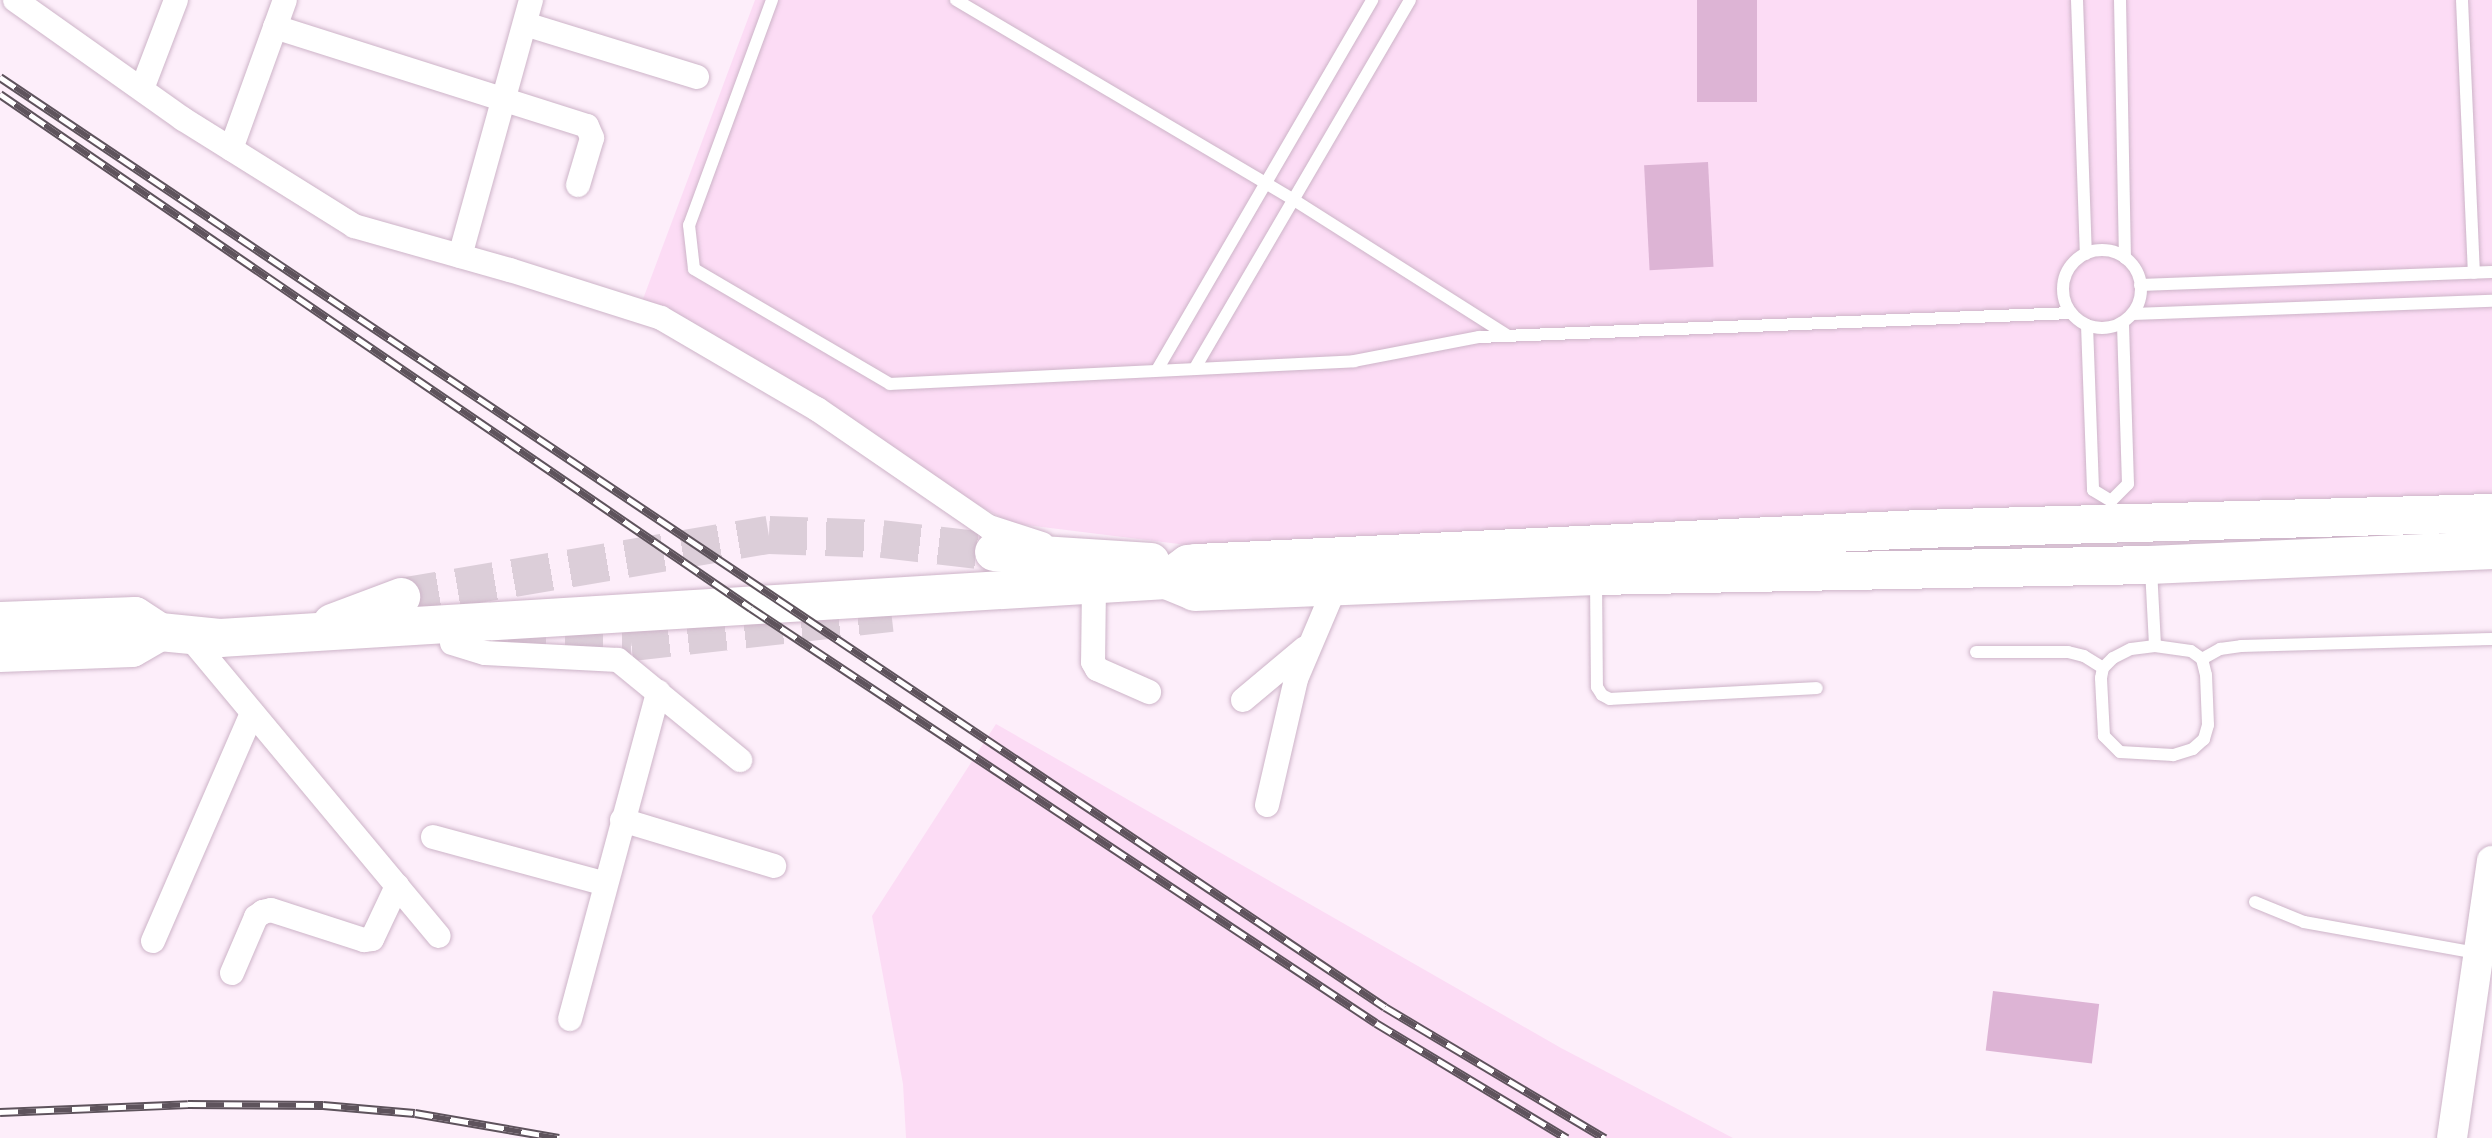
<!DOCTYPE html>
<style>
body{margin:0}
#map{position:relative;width:2492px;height:1138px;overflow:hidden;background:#fdeefa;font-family:"Fira Sans Condensed",sans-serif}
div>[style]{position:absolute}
.built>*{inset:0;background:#fcdcf5}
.green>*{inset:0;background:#ddb4d5;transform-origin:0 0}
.primary-tunnel>*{height:38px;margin-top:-19px;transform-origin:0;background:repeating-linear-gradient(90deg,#dcced9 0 38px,transparent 0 57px)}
.roads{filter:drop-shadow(0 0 2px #cdb4c8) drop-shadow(0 0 2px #cdb4c8)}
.service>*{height:12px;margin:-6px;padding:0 6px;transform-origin:6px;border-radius:6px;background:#fff}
.service>.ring{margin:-6px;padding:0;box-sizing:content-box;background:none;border:12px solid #fff;border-radius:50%}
.minor>*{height:24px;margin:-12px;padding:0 12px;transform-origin:12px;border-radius:12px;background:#fff}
.tertiary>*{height:30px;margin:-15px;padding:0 15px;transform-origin:15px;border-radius:15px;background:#fff}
.primary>*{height:38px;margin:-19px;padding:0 19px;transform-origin:19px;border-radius:19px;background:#fff}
.rail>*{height:9px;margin-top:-4.5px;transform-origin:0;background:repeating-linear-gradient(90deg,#fff 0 18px,#5e535c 0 36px);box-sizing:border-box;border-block:2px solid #5e535c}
span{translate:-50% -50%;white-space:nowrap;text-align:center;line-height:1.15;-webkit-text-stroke:6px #fff;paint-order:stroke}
</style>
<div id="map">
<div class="built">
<i style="clip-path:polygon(755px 0,2492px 0,2492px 501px,1187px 545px,1011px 523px,637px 315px)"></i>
<i style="clip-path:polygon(996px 724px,1561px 1048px,1733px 1138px,906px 1138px,903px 1084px,872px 916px)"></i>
</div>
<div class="green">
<i style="left:1697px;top:0;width:60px;height:102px"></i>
<i style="left:1708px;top:162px;width:105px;height:64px;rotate:87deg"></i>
<i style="left:1993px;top:991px;width:107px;height:60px;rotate:7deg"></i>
</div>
<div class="primary-tunnel">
<i style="left:401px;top:597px;width:373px;rotate:-9.6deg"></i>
<i style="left:769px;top:535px;width:113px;rotate:2deg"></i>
<i style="left:882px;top:539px;width:113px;rotate:6.6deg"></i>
<i style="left:508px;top:641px;width:123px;rotate:0.5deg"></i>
<i style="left:631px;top:642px;width:262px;rotate:-6.4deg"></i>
</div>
<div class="roads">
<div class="service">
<i style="left:772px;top:0;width:240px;rotate:110.2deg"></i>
<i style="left:689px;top:225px;width:44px;rotate:83.5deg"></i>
<i style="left:694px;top:269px;width:227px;rotate:30.4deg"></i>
<i style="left:890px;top:384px;width:465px;rotate:-2.8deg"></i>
<i style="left:1354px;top:361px;width:127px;rotate:-10.9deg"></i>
<i style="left:1479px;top:337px;width:592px;rotate:-2.32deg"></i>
<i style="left:956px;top:0;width:393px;rotate:30.6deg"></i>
<i style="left:1294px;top:200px;width:252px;rotate:32.4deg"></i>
<i style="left:2077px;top:0;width:254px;rotate:88deg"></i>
<i style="left:2120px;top:0;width:258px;rotate:88.9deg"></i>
<i style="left:2462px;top:0;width:273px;rotate:87.5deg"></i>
<i class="ring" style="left:2063px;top:250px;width:66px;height:66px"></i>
<i style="left:2140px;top:285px;width:352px;rotate:-2.1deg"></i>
<i style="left:2133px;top:314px;width:359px;rotate:-2.1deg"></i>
<i style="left:2087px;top:325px;width:165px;rotate:87.9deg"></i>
<i style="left:2093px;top:490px;width:21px;rotate:31deg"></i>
<i style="left:1195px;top:368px;width:426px;rotate:-59.7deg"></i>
<i style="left:1157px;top:370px;width:428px;rotate:-59.8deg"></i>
<i style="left:2111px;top:501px;width:24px;rotate:-45deg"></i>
<i style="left:2128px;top:484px;width:161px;rotate:-91.8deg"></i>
<i style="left:2151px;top:569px;width:77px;rotate:87deg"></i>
<i style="left:1596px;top:579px;width:108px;rotate:89.5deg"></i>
<i style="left:1597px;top:687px;width:9px;rotate:58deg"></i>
<i style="left:1602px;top:695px;width:9px;rotate:27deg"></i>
<i style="left:1610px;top:699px;width:207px;rotate:-3deg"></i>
<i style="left:2155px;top:646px;width:36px;rotate:8deg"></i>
<i style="left:2191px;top:651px;width:14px;rotate:36deg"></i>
<i style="left:2202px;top:659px;width:16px;rotate:76deg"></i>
<i style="left:2206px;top:675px;width:50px;rotate:87.7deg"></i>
<i style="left:2208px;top:725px;width:15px;rotate:106deg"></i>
<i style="left:2204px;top:739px;width:15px;rotate:138deg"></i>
<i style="left:2193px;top:749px;width:21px;rotate:163deg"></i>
<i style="left:2173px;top:755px;width:53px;rotate:-176.8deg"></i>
<i style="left:2120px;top:752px;width:23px;rotate:-135deg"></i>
<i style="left:2104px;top:736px;width:58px;rotate:-93deg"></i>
<i style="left:2101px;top:678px;width:10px;rotate:-79deg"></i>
<i style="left:2103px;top:668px;width:14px;rotate:-45deg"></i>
<i style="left:2113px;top:658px;width:20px;rotate:-27deg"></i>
<i style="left:2131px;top:649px;width:24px;rotate:-7deg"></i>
<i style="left:1976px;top:652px;width:92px"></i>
<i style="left:2068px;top:652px;width:16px;rotate:14deg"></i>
<i style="left:2084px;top:656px;width:22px;rotate:32deg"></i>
<i style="left:2202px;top:659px;width:21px;rotate:-29deg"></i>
<i style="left:2220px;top:649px;width:21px;rotate:-8deg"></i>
<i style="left:2241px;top:646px;width:251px;rotate:-1.6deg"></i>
<i style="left:2255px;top:902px;width:53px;rotate:22.2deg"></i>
<i style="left:2304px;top:922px;width:176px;rotate:10.2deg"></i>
</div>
<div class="minor">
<i style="left:15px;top:0;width:206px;rotate:35.3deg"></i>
<i style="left:183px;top:119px;width:202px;rotate:32deg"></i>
<i style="left:354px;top:226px;width:162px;rotate:15.8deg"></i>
<i style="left:510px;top:270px;width:158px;rotate:17.6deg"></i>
<i style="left:661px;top:318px;width:181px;rotate:30.3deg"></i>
<i style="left:817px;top:409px;width:209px;rotate:34.5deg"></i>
<i style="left:989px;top:527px;width:56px;rotate:17.8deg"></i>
<i style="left:525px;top:24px;width:180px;rotate:17.1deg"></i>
<i style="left:275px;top:27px;width:327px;rotate:17.6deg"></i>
<i style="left:587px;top:126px;width:13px;rotate:67deg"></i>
<i style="left:592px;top:138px;width:49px;rotate:106.6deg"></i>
<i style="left:142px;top:89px;width:95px;rotate:-69.1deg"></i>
<i style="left:231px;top:149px;width:158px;rotate:-70.1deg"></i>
<i style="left:460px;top:256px;width:266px;rotate:-74.5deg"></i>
<i style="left:1094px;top:585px;width:77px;rotate:90.7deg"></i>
<i style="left:1093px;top:662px;width:8px;rotate:60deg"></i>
<i style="left:1097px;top:669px;width:57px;rotate:23.9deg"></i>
<i style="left:187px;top:634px;width:393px;rotate:50.2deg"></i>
<i style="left:452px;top:643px;width:34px;rotate:17deg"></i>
<i style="left:485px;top:653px;width:133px;rotate:3deg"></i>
<i style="left:618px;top:660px;width:158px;rotate:39.3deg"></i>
<i style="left:1243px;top:700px;width:81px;rotate:-40deg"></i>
<i style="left:1267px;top:805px;width:129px;rotate:-77deg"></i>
<i style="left:1296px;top:679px;width:100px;rotate:-67deg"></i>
<i style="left:622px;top:820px;width:159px;rotate:16.8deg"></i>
<i style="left:433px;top:837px;width:179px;rotate:15.2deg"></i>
<i style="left:153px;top:941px;width:249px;rotate:-66.5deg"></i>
<i style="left:232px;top:973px;width:61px;rotate:-66.8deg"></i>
<i style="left:256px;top:917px;width:9px;rotate:-36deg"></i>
<i style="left:263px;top:912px;width:8px;rotate:-14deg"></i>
<i style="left:271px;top:910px;width:98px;rotate:17.9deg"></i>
<i style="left:364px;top:940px;width:8px;rotate:-7deg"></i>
<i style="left:372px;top:939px;width:59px;rotate:-64.7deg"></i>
<i style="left:570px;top:1019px;width:339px;rotate:-74.9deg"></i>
</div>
<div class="tertiary">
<i style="left:2452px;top:1138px;width:280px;rotate:-81.8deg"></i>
</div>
<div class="primary">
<i style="left:994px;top:552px;width:157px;rotate:3.6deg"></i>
<i style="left:1166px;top:580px;width:27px;rotate:-36deg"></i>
<i style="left:1188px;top:564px;width:9px;rotate:-6deg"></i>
<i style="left:1197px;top:563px;width:724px;rotate:-2.69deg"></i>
<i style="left:1920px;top:529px;width:572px;rotate:-1.6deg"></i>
<i style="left:0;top:621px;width:135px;rotate:-2.1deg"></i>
<i style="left:135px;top:616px;width:30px;rotate:33deg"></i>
<i style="left:160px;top:632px;width:60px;rotate:5.7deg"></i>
<i style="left:220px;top:638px;width:948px;rotate:-3.51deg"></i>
<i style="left:1166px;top:580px;width:31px;rotate:22deg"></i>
<i style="left:1195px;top:592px;width:401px;rotate:-2.3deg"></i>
<i style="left:1596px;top:576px;width:555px;rotate:-1.14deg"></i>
<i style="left:2151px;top:565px;width:341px;rotate:-2.5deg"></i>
<i style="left:332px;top:623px;width:74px;rotate:-20.6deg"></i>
<i style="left:0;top:653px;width:132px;rotate:-2.2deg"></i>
<i style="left:132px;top:648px;width:32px;rotate:-30deg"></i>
</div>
</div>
<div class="rail">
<i style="left:0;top:77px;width:1668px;rotate:33.88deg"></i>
<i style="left:1385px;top:1007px;width:256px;rotate:30.8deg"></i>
<i style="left:0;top:94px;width:910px;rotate:34.39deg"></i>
<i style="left:751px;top:608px;width:750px;rotate:33.58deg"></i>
<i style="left:1376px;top:1023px;width:223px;rotate:31.1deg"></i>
<i style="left:0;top:1112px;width:188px;rotate:-2.4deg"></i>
<i style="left:188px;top:1104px;width:135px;rotate:0.4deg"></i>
<i style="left:323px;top:1105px;width:92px;rotate:5deg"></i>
<i style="left:415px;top:1113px;width:146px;rotate:9.8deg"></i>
</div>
</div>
